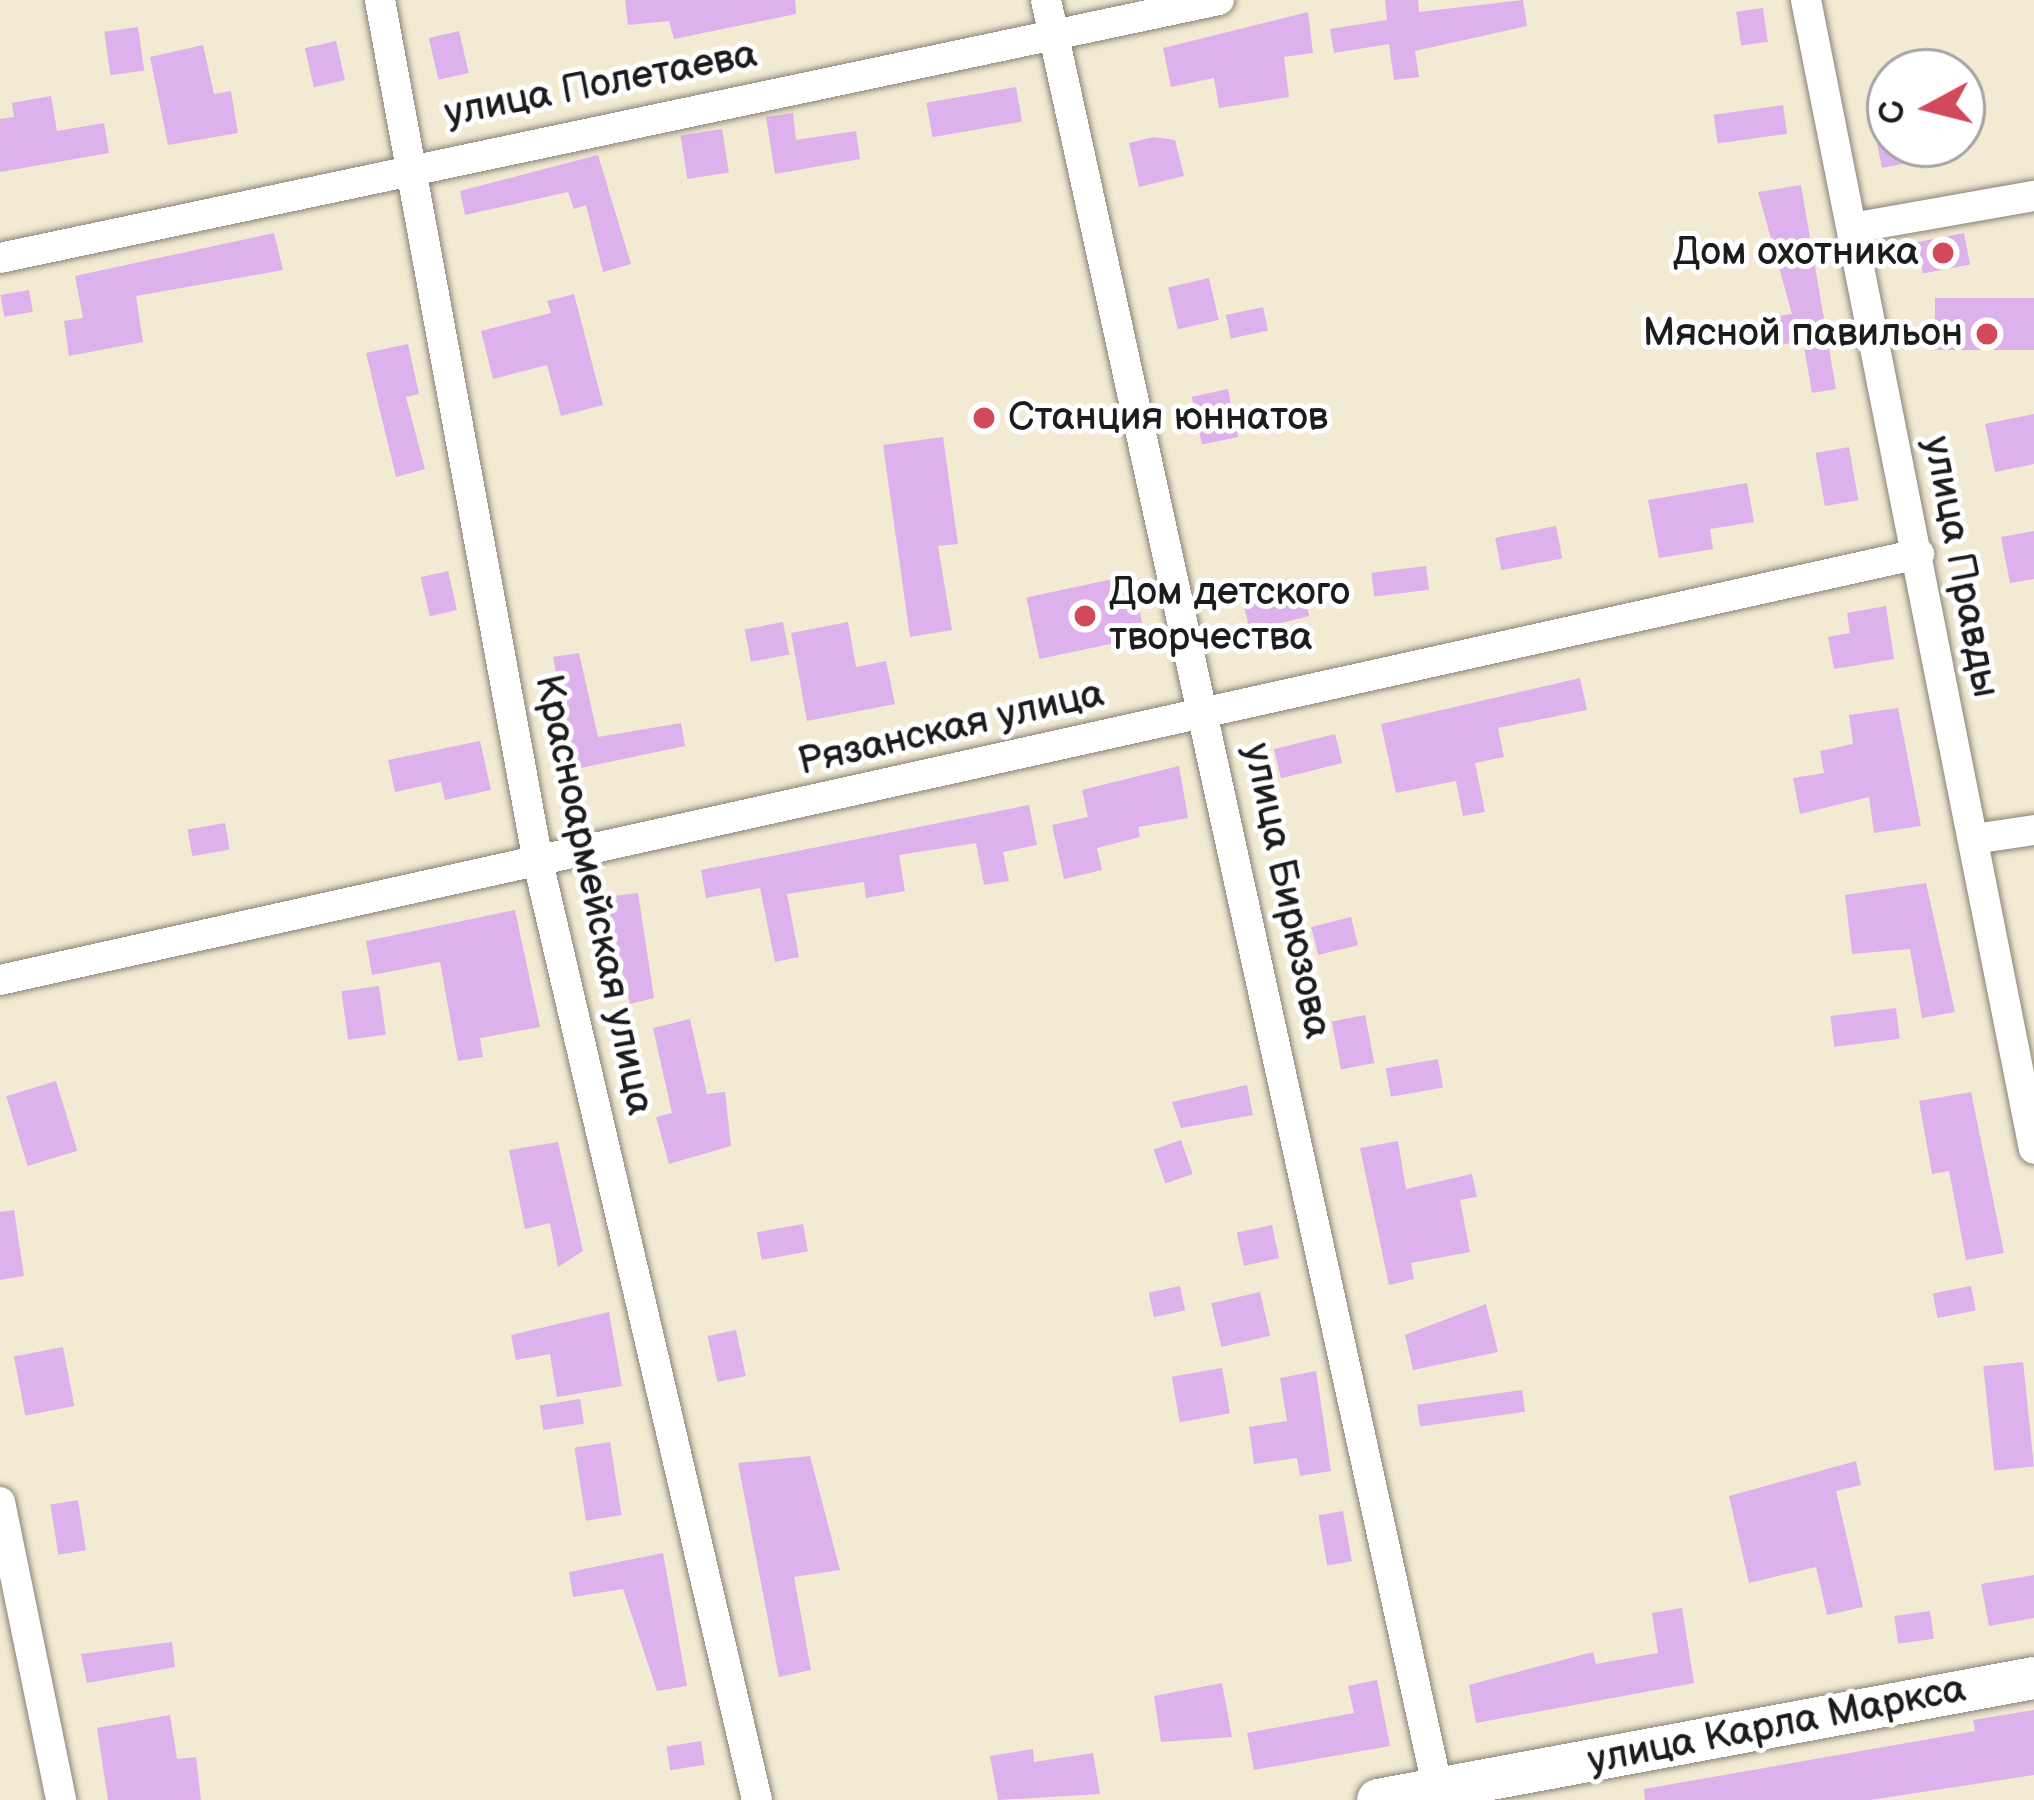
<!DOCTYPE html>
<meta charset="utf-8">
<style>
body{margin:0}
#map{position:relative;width:2034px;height:1800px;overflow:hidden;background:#f3ead3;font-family:"Balsamiq Sans",sans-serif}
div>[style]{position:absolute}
.building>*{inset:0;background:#ddb1ec;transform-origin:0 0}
.roads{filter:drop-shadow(0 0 3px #888378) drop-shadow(0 0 3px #888378)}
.minor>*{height:30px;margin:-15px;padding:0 15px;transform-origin:15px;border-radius:15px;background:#fff}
.secondary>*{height:42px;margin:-21px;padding:0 21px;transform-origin:21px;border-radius:21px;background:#fff}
.dots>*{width:33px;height:33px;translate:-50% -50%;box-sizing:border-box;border:6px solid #fff;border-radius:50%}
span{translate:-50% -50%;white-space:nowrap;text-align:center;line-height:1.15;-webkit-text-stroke:10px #fff;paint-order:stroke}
.street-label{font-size:39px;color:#1c1c1c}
.poi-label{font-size:39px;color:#1c1c1c}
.right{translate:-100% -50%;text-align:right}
.left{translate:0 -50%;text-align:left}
.north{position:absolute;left:1866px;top:48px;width:120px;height:120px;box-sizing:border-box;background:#fff;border:3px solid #a4a4a4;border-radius:50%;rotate:263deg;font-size:33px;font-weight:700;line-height:48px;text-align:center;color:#1c1c1c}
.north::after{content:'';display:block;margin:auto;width:42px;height:54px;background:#d1495b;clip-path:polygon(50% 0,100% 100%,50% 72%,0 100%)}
</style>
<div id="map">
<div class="building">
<i style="clip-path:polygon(625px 0,795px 0,796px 14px,674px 39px,669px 21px,628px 25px)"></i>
<i style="clip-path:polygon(1385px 0,1418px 0,1419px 12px,1523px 0,1527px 26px,1415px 51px,1419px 77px,1394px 80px,1389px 44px,1334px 53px,1330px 29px,1387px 20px)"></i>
<i style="left:1763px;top:8px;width:34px;height:27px;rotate:82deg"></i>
<i style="clip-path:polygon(1308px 12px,1313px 53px,1284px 57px,1289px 97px,1219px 108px,1214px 78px,1171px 87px,1163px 48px)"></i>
<i style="left:138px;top:27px;width:44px;height:34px;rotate:82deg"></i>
<i style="left:459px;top:31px;width:43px;height:31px;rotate:77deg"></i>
<i style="left:336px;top:41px;width:40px;height:32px;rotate:77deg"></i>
<i style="clip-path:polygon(203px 45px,214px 94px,231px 91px,238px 133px,168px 145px,150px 57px)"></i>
<i style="left:1016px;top:87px;width:35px;height:91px;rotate:80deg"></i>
<i style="clip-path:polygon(51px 96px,57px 131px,104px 123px,109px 153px,0 172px,0 119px,14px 117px,12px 103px)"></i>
<i style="left:1783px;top:105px;width:29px;height:70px;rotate:82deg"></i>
<i style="clip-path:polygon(793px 113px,796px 140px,856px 131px,860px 159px,775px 174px,766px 117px)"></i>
<i style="left:722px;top:129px;width:44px;height:42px;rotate:81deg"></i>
<i style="clip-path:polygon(1154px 137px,1175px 140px,1184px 176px,1139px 187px,1129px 143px)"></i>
<i style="clip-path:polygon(1877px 144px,1946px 144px,1947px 155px,1882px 168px)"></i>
<i style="clip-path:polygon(598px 155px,631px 264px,603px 272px,586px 205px,574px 209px,568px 192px,465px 215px,460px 191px)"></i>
<i style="clip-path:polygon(1801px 185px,1836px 389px,1812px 393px,1803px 341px,1773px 346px,1768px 318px,1792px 314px,1758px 192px)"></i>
<i style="clip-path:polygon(274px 233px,283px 270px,136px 296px,143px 342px,69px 356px,64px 321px,83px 318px,75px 276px)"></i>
<i style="left:1964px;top:233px;width:32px;height:48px;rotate:79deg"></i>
<i style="left:1209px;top:278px;width:43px;height:42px;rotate:77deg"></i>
<i style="left:29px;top:290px;width:22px;height:29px;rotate:80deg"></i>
<i style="clip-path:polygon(574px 294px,603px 405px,561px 416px,547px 365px,493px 379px,481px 331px,551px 313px,547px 301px)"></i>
<i style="left:2034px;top:298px;width:52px;height:99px;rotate:90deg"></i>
<i style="left:1263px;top:307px;width:24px;height:38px;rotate:78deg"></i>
<i style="clip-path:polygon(408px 344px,419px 394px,406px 397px,425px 469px,396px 477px,366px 353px)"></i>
<i style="left:1228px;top:389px;width:49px;height:37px;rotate:78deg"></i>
<i style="clip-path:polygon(2034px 414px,2034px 464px,1995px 472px,1985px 424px)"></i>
<i style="clip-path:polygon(943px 437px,958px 544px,938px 546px,952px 630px,910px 637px,883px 445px)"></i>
<i style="left:1849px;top:447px;width:54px;height:34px;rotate:80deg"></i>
<i style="clip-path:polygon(1747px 483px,1754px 522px,1710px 529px,1713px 549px,1659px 558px,1648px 500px)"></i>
<i style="left:1556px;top:526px;width:33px;height:62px;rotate:79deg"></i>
<i style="clip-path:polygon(2034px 531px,2034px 579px,2010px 583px,2001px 537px)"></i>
<i style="left:1426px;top:566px;width:24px;height:55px;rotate:83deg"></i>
<i style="left:448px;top:571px;width:40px;height:28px;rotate:77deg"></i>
<i style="left:1132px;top:575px;width:63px;height:108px;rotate:78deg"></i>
<i style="left:1302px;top:587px;width:30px;height:61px;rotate:76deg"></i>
<i style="clip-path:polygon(1886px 606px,1894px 659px,1834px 669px,1828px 637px,1850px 633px,1847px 613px)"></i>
<i style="left:783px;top:622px;width:33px;height:39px;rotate:79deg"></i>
<i style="clip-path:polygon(848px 622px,856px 667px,886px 661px,895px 704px,807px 721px,791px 633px)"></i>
<i style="clip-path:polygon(579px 653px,598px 737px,681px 723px,685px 746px,576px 769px,553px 657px)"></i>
<i style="clip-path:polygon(1580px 678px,1587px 710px,1498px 728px,1504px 757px,1475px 763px,1485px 812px,1463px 816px,1456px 781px,1396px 793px,1381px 724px)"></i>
<i style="clip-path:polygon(1898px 708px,1921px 826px,1874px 833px,1869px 797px,1800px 814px,1793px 778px,1824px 773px,1820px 751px,1853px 744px,1849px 715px)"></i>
<i style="left:1335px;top:734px;width:30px;height:63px;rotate:76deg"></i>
<i style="clip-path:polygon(480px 741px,491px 790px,445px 800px,441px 782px,395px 792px,388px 760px)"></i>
<i style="clip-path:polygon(1179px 766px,1188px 818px,1138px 827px,1140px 837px,1097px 848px,1102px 870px,1064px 879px,1052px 825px,1088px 817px,1082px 790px)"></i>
<i style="clip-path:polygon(1029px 805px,1037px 845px,1003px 852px,1009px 881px,984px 885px,976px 843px,899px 855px,905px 891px,866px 898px,864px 882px,787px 894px,799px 957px,775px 962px,760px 888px,706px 898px,701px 870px)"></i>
<i style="left:225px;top:823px;width:27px;height:38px;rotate:80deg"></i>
<i style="clip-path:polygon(1926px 883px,1955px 1012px,1922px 1018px,1910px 949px,1852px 954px,1845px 895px)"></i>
<i style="clip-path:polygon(638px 893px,654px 998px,630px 1004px,605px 897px)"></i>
<i style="clip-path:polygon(515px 910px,540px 1027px,480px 1038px,483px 1057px,458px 1061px,440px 962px,372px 975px,366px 941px)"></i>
<i style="left:1351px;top:917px;width:29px;height:41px;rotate:76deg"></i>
<i style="left:379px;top:986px;width:49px;height:38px;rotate:82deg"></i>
<i style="left:1896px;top:1008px;width:31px;height:66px;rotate:83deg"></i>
<i style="left:1365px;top:1015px;width:49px;height:34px;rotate:79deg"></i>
<i style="clip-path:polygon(690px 1019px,707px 1094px,725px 1092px,731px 1146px,669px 1164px,656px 1117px,672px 1113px,653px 1028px)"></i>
<i style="left:1438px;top:1059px;width:29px;height:53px;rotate:80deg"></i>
<i style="left:56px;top:1081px;width:73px;height:52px;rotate:73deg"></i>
<i style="clip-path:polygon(1247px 1085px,1253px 1115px,1181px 1128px,1172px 1102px)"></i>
<i style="clip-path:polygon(1971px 1092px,2004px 1253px,1966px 1260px,1949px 1171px,1932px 1174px,1919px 1101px)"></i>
<i style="left:1181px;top:1140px;width:36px;height:29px;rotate:71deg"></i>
<i style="clip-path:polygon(1398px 1141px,1406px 1189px,1472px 1174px,1477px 1197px,1460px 1200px,1470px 1252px,1411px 1263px,1414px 1279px,1389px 1285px,1360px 1148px)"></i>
<i style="clip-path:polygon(558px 1142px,583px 1251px,558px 1267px,550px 1223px,525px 1229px,509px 1150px)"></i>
<i style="clip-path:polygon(14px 1210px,24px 1276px,0 1280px,0 1212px)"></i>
<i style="left:803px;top:1224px;width:28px;height:47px;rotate:80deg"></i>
<i style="left:1272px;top:1225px;width:34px;height:36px;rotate:78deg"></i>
<i style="left:1180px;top:1286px;width:25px;height:32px;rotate:78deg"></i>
<i style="left:1971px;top:1286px;width:25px;height:39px;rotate:79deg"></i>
<i style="left:1260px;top:1292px;width:45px;height:50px;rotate:77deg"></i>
<i style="clip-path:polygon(1486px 1304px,1498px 1352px,1413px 1370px,1405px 1335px)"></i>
<i style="clip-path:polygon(609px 1312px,622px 1386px,557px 1397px,550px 1354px,516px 1360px,511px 1335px)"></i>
<i style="left:736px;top:1330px;width:47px;height:29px;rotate:78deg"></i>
<i style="left:63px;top:1347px;width:60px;height:50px;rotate:79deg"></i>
<i style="left:2023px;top:1362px;width:105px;height:40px;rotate:84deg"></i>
<i style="left:1222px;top:1368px;width:46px;height:51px;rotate:80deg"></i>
<i style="clip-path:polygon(1316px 1371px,1331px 1471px,1300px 1476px,1297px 1458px,1254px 1464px,1249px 1427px,1287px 1421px,1280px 1378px)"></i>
<i style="left:1522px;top:1390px;width:22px;height:106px;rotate:82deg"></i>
<i style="left:580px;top:1399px;width:25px;height:41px;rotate:81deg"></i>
<i style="left:610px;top:1442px;width:74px;height:36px;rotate:81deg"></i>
<i style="clip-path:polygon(810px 1456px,840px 1570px,794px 1577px,811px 1670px,779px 1677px,738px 1463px)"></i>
<i style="clip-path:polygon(1856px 1461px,1861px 1485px,1836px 1491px,1863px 1607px,1827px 1615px,1816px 1567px,1749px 1583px,1729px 1496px)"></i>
<i style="left:78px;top:1500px;width:51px;height:28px;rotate:81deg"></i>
<i style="left:1343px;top:1511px;width:51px;height:25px;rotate:80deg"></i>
<i style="clip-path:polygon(663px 1553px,687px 1686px,657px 1691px,623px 1589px,573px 1597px,569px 1572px)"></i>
<i style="clip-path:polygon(2034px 1575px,2034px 1618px,1989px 1626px,1981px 1584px)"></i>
<i style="clip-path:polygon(1682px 1608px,1694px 1683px,1476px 1723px,1469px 1685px,1593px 1652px,1596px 1664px,1658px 1653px,1652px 1613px)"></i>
<i style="left:1930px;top:1611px;width:28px;height:36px;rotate:82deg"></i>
<i style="clip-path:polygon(172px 1642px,175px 1667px,87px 1683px,81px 1654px)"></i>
<i style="clip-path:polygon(1377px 1680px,1390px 1746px,1254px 1770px,1247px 1733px,1354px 1713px,1348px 1686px)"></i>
<i style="clip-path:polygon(1222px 1683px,1232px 1737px,1161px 1742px,1154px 1696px)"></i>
<i style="clip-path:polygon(2034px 1710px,2034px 1775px,1870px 1800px,1645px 1800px,1644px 1789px,1975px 1731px,1973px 1720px)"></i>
<i style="clip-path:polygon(170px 1715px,177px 1759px,196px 1757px,201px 1800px,108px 1800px,97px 1728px)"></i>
<i style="left:701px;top:1741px;width:24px;height:35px;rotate:81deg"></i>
<i style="clip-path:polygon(1033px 1749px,1034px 1762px,1093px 1753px,1100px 1794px,998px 1800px,990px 1756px)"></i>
</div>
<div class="roads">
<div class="minor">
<i style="left:380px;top:0;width:876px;rotate:79.61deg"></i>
<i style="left:538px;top:862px;width:963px;rotate:76.86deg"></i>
<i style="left:1046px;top:0;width:1843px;rotate:77.65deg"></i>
<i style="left:1806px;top:0;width:1171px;rotate:78.78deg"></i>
<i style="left:1852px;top:228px;width:185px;rotate:-10deg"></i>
<i style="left:0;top:258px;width:1246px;rotate:-11.95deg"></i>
<i style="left:1974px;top:839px;width:61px;rotate:-8.5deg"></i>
<i style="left:0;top:980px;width:1966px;rotate:-12.52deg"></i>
<i style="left:0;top:1502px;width:304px;rotate:78.4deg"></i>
</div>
<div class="secondary">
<i style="left:1378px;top:1800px;width:667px;rotate:-10.54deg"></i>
</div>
</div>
<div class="dots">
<i style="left:1943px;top:253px;background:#d1495b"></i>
<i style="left:1987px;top:334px;background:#d1495b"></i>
<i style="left:984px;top:418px;background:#d1495b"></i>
<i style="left:1085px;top:616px;background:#d1495b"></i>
</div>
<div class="street-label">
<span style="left:601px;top:85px;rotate:-11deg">улица Полетаева</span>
<span style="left:1960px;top:567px;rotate:79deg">улица Правды</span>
<span style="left:951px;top:729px;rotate:-13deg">Рязанская улица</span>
<span style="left:1286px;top:891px;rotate:78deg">улица Бирюзова</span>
<span style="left:593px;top:895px;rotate:78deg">Красноармейская улица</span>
<span style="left:1777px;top:1726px;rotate:-11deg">улица Карла Маркса</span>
</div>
<div class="poi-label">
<span class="right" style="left:1919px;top:253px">Дом охотника</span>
<span class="right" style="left:1963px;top:334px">Мясной павильон</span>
<span class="left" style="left:1008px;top:418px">Станция юннатов</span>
<span class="left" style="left:1109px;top:616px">Дом детского<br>творчества</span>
</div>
<div class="north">С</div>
</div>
